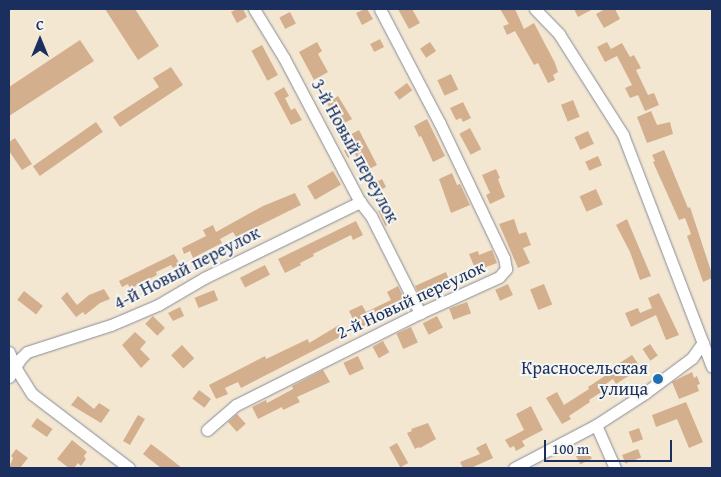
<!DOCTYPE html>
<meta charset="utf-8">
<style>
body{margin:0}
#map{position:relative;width:721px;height:477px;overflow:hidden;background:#f3e7d2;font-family:"Gentium Book Plus",serif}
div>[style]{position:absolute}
.building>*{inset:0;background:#d4af8e;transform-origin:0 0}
.roads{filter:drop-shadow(0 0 1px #878b98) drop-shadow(0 0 1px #878b98)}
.minor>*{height:11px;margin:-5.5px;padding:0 5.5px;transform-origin:5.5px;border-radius:5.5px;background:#fff}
.dots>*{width:14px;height:14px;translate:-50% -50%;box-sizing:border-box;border:2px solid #f6f6f2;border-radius:50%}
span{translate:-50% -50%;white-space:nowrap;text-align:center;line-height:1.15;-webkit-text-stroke:4px #f6f6f2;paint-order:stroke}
.street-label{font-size:18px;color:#1b2f5e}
.poi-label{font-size:18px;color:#1b2f5e}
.right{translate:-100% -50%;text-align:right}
.frame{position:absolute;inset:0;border:10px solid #1b2f5e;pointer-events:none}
.north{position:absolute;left:15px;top:15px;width:50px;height:50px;-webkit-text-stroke:4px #f6f6f2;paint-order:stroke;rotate:0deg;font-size:14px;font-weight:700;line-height:20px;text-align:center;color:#1b2f5e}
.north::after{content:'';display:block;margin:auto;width:18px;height:22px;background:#1b2f5e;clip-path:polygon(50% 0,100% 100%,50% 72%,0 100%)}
.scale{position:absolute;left:544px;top:440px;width:128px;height:22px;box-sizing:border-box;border:2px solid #1b2f5e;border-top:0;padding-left:6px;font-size:15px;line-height:18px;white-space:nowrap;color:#1b2f5e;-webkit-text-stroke:4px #f6f6f2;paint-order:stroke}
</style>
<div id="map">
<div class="building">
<i style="clip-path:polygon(105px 9px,135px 9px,159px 46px,138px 60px)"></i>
<i style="clip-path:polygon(237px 9px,243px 9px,247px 17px,237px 23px,231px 12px)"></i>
<i style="clip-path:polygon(365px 9px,367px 9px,373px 19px,362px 25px,356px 13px)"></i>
<i style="clip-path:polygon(398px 9px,412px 9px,420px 23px,409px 29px)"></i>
<i style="clip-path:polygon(500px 9px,515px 9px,524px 29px,534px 23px,555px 63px,558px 72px,553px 75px,555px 80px,548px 83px,538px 63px,534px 65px,515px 31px,507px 35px,503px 26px,509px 24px)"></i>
<i style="clip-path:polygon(574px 9px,593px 9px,578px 17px)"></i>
<i style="clip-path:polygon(605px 9px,615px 9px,620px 19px,604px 28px,596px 14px)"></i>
<i style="left:290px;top:12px;width:13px;height:12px;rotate:63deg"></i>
<i style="left:380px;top:39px;width:9px;height:11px;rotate:63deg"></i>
<i style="clip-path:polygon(80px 40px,94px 61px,9px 116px,9px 87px)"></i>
<i style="clip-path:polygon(317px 42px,322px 51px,318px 54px,328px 72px,314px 80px,299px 52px)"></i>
<i style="left:430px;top:42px;width:11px;height:12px;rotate:56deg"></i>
<i style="clip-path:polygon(607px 42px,611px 49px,622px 43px,630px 57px,634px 55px,641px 68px,636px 70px,648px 95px,654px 93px,659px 105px,645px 111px,638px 95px,630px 98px,625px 88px,632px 85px,617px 56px,605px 62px,597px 47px)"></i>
<i style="left:262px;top:45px;width:34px;height:12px;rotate:62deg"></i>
<i style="clip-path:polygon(171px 67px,183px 85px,120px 127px,113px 117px,159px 87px,153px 78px)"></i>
<i style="left:451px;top:74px;width:17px;height:15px;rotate:65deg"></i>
<i style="left:407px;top:83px;width:9px;height:16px;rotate:54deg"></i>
<i style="clip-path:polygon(284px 87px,289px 96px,285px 98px,291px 110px,295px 108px,302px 120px,291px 125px,274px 93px)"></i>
<i style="clip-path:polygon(338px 96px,352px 119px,339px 126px,327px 103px)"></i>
<i style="left:573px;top:100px;width:18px;height:13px;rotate:68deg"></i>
<i style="clip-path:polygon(463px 102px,471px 118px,463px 122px,461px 118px,456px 120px,450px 108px)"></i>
<i style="clip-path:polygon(651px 111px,657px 125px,670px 122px,673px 134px,647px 143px,637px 117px)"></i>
<i style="clip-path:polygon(427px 119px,445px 156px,433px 162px,421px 136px,419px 137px,414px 126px)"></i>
<i style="left:96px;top:122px;width:12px;height:77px;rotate:55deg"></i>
<i style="left:470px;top:128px;width:24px;height:12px;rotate:62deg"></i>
<i style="clip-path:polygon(359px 130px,377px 165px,365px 171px,355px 154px,348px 158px,343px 149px,350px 145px,346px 137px)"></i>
<i style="left:588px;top:131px;width:14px;height:15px;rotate:65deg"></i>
<i style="clip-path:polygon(15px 138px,32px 164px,22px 170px,9px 151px,9px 142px)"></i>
<i style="clip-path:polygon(664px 150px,688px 208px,690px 207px,712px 274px,712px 278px,703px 282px,687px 236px,691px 234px,685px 218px,679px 220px,653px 162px,655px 161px,652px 155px)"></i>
<i style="left:598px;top:156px;width:10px;height:14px;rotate:66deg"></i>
<i style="clip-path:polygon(496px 169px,500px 178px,498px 179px,505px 197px,490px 204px,486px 195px,490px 193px,482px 175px)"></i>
<i style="left:333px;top:171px;width:16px;height:30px;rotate:60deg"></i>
<i style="clip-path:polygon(452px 173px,457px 185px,460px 184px,470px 205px,451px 213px,439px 179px)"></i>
<i style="left:382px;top:179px;width:9px;height:12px;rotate:63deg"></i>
<i style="left:596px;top:189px;width:17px;height:18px;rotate:66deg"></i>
<i style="clip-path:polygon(295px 193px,301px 205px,236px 237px,233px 232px,220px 239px,222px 243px,193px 258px,190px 251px,184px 254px,182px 248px,206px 236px,203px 230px,213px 225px,216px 232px,263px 206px)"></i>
<i style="left:390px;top:205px;width:17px;height:13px;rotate:65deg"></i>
<i style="clip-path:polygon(514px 219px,519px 234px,526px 232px,531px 245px,523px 248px,530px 263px,518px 268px,499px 224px)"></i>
<i style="clip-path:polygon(627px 219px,651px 276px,640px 280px,630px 252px,616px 225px)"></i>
<i style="clip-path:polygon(356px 221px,363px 235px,353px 240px,351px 235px,313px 254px,314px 256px,300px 263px,301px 265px,285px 273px,278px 259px)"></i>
<i style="clip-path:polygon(492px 250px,497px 263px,481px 269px,479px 264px,474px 266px,469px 254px,478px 251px,479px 255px)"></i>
<i style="clip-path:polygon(174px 254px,180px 264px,173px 268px,171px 265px,156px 272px,157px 275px,130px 289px,128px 284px,122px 287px,119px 281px)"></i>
<i style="left:265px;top:265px;width:11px;height:28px;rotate:63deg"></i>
<i style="clip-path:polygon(446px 272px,451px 285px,439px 290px,436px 285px,424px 291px,426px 295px,420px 297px,415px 286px)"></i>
<i style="left:508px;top:284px;width:12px;height:14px;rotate:66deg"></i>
<i style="left:544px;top:284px;width:22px;height:15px;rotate:68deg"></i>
<i style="clip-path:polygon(398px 286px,407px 304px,358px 329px,349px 311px,362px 305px,366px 312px,391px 300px,387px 292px)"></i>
<i style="clip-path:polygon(104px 289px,110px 299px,100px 303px,85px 315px,83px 312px,76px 317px,61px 298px,67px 292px,77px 305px,89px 295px)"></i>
<i style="left:214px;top:290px;width:11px;height:21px;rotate:68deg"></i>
<i style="left:24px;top:291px;width:24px;height:11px;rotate:38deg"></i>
<i style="clip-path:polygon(659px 293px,679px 335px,666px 340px,656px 315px,631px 327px,625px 313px,638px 308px,640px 313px,652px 308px,648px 298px)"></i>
<i style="left:467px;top:302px;width:12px;height:19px;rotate:70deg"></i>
<i style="clip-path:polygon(180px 307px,184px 316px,173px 321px,168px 313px)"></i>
<i style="left:153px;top:316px;width:17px;height:11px;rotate:45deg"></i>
<i style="left:437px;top:316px;width:13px;height:16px;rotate:63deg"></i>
<i style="clip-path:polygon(339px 325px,344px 335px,241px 388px,238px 382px,225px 388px,228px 394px,216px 399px,209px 385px,265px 356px,266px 359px,308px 339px,309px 343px)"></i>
<i style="left:411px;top:327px;width:17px;height:16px;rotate:66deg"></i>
<i style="clip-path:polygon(135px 332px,146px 342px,140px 349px,150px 359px,141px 368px,122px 345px)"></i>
<i style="left:383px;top:341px;width:13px;height:12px;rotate:61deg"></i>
<i style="left:650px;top:344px;width:14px;height:9px;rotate:56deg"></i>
<i style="left:182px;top:345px;width:18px;height:15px;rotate:47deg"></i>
<i style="clip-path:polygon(632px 355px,641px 368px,616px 384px,613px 379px,600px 388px,603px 391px,589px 400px,590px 402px,569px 416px,571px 419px,562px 424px,546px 398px,557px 392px,564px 405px,589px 389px,588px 387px,620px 366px,618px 364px)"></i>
<i style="left:358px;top:356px;width:14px;height:16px;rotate:65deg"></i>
<i style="clip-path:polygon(323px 370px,330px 382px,297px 397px,300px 402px,283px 410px,282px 407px,258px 419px,252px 407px,266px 400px,267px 403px,293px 389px,292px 386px)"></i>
<i style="clip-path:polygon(692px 372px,694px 378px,697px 376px,700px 384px,697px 385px,699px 391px,679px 399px,672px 382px)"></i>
<i style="left:199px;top:390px;width:15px;height:11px;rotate:37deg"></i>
<i style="clip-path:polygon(78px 396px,94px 409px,99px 403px,110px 410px,101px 423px,71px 405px)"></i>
<i style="clip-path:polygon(686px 402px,703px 442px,689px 448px,677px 419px,656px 427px,652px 415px)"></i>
<i style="clip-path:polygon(531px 406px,543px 430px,522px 441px,525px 446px,516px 451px,514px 446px,510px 448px,505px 440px,524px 430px,516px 414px)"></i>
<i style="left:237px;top:414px;width:13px;height:12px;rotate:48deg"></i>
<i style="left:138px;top:415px;width:8px;height:30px;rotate:30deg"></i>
<i style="left:37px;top:418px;width:19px;height:10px;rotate:35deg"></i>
<i style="clip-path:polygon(428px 423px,436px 439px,420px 448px,419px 447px,415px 449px,407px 433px,412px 431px,411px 429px)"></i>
<i style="left:639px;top:428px;width:12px;height:11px;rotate:70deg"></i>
<i style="clip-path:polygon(72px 440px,87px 452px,84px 456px,86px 459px,81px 466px,78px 463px,74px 468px,69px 468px,57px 459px)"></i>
<i style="left:397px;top:443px;width:23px;height:9px;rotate:61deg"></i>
<i style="clip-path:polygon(486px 443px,493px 458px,471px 468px,463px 468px,460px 462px,480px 454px,476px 448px)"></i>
<i style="clip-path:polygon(151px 444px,163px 453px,182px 468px,161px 468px,143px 454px)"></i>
<i style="left:586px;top:447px;width:13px;height:13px;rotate:63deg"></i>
<i style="clip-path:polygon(16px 449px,28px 458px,20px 468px,9px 468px,13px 458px,11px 456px)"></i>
<i style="left:638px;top:449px;width:9px;height:17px;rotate:69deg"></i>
</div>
<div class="roads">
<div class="minor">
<i style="left:254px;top:9px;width:57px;rotate:58.5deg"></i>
<i style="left:284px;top:58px;width:163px;rotate:62.2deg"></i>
<i style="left:360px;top:202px;width:18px;rotate:52deg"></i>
<i style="left:371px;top:216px;width:109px;rotate:63.2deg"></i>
<i style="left:535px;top:9px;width:35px;rotate:46deg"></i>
<i style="left:559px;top:34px;width:120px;rotate:57.6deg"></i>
<i style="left:623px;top:135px;width:248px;rotate:69deg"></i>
<i style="left:9px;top:352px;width:16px;rotate:68deg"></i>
<i style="left:15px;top:367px;width:32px;rotate:58deg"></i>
<i style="left:32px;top:394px;width:122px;rotate:37.3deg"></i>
<i style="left:9px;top:377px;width:22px;rotate:-58deg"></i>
<i style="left:21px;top:358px;width:8px;rotate:-45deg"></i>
<i style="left:27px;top:352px;width:88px;rotate:-17.8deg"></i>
<i style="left:111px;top:325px;width:51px;rotate:-23.1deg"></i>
<i style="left:158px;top:305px;width:53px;rotate:-30.4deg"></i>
<i style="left:204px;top:278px;width:174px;rotate:-26deg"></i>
<i style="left:596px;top:425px;width:47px;rotate:66.2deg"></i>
<i style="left:207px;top:430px;width:38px;rotate:-41deg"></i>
<i style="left:236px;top:405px;width:206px;rotate:-26.6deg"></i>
<i style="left:420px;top:313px;width:87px;rotate:-24.5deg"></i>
<i style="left:499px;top:277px;width:11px;rotate:-49deg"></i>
<i style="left:506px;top:269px;width:11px;rotate:-100deg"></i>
<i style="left:504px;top:258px;width:151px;rotate:-115.5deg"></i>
<i style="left:439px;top:122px;width:127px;rotate:-117.6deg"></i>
<i style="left:514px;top:468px;width:93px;rotate:-27.7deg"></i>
<i style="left:596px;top:425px;width:59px;rotate:-33.1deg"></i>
<i style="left:645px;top:393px;width:59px;rotate:-36.7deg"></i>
<i style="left:692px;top:358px;width:19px;rotate:-55deg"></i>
</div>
</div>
<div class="dots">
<i style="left:658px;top:379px;background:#1f6fb2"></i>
</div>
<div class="street-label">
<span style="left:355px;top:151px;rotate:61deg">3-й Новый переулок</span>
<span style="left:187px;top:268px;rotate:-27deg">4-й Новый переулок</span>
<span style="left:411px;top:300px;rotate:-25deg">2-й Новый переулок</span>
</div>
<div class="poi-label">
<span class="right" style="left:648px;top:379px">Красносельская<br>улица</span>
</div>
<div class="frame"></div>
<div class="north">С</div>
<div class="scale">100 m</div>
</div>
